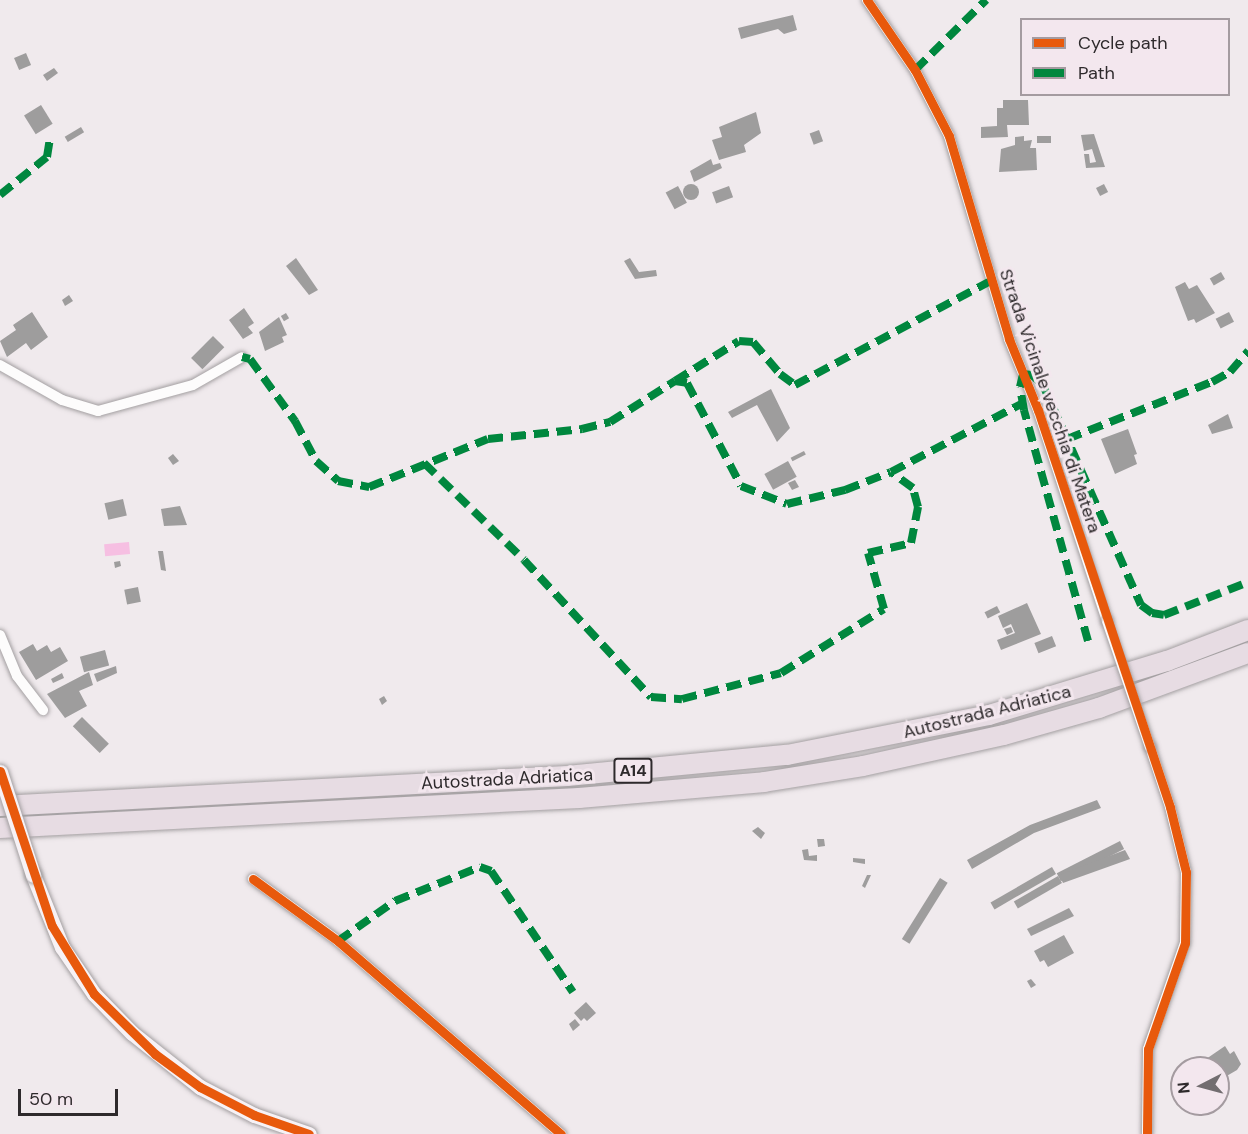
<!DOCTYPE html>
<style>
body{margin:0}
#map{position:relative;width:1248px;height:1134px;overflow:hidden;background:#f0eaed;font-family:"DM Sans",sans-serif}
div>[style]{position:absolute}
.water>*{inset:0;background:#f6bfe2;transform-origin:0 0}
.building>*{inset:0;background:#9e9d9d;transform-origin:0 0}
.round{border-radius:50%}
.roads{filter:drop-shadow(0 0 2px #a39fa1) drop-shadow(0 0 2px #a39fa1)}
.street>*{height:10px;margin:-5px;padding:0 5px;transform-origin:5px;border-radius:5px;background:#fdfcfc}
.secondary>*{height:15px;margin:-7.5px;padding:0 7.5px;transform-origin:7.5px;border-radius:7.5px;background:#f7f2f5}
.highway>*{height:20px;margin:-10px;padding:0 10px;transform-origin:10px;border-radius:10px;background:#e7dce3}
.bridges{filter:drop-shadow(0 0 2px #a39fa1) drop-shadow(0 0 2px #a39fa1)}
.street-bridge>*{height:10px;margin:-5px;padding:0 5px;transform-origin:5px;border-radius:5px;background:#fdfcfc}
.secondary-bridge>*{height:15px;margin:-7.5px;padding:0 7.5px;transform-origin:7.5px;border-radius:7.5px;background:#f7f2f5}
.quiet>*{height:8px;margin-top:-4px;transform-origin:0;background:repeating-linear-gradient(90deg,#00873e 0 15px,transparent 0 23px)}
.cycleway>*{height:9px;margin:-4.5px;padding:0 4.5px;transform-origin:4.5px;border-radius:4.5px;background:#e8590c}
span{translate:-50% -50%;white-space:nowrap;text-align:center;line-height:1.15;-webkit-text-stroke:6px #f3e7ee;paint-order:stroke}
.shield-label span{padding:2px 4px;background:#f3e7ee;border:2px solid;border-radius:4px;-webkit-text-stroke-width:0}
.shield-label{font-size:16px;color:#2e2a2c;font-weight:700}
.street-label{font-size:18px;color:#2e2a2c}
.legend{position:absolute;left:1020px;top:18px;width:210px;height:78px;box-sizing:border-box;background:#f3e7ee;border:2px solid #a49ba0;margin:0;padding:8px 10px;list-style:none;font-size:18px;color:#2e2a2c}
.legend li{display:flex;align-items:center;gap:12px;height:30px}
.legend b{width:30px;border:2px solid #a49ba0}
.north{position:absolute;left:1170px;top:1056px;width:60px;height:60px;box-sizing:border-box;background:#f3e7ee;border:2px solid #a49ba0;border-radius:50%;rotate:264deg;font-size:16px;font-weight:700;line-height:24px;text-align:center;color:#2e2a2c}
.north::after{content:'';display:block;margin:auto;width:21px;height:27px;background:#726d70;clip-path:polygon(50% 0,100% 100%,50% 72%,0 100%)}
.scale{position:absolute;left:18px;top:1089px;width:100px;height:27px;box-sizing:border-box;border:3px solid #2e2a2c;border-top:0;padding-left:8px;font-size:18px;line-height:21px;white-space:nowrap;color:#2e2a2c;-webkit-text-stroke:4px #f3e7ee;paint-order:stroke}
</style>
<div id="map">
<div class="water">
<i style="left:129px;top:542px;width:12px;height:25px;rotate:85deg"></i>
</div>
<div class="building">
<i style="clip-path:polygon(793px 15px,797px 30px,784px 34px,778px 29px,741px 39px,738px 28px)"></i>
<i style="left:26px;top:53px;width:13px;height:13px;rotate:67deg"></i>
<i style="clip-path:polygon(54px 68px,58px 73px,47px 81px,43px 75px)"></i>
<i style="clip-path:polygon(1003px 100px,1028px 100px,1029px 125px,1007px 125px,1008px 137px,981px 138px,981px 127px,997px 126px,997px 108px,1003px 108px)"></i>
<i style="left:41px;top:105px;width:22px;height:20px;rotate:58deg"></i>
<i style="clip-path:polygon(756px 112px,761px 133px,744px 145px,746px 152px,719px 160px,712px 140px,722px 137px,719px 127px)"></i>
<i style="left:81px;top:127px;width:6px;height:19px;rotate:59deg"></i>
<i style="left:819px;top:130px;width:12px;height:10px;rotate:70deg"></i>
<i style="clip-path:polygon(1094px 134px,1105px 167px,1086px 168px,1084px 154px,1089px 154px,1090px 163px,1096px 162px,1092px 149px,1084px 151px,1081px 135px)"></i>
<i style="clip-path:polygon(1024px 136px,1024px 141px,1032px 140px,1030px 148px,1036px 148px,1037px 170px,999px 172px,1001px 149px,1015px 145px,1015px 137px)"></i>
<i style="left:1051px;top:136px;width:7px;height:14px;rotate:90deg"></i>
<i style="clip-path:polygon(711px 159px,713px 165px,720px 163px,722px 168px,694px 182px,690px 171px)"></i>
<i style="left:1104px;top:184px;width:9px;height:9px;rotate:63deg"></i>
<i class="round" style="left:683px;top:184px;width:16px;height:16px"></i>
<i style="left:678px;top:186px;width:19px;height:14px;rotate:62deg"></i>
<i style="left:729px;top:186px;width:12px;height:18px;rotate:70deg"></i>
<i style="clip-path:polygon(296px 258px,318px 290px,309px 295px,286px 266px)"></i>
<i style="clip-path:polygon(630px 258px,639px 272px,656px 270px,657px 276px,635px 279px,624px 261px)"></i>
<i style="left:1221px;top:272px;width:8px;height:13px;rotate:60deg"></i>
<i style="clip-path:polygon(1185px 282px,1189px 289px,1197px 285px,1215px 313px,1196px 323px,1194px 319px,1188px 321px,1175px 287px)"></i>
<i style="clip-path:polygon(69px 295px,73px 301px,65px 306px,62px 300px)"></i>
<i style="clip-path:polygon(244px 308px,254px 323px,248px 327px,253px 333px,243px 339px,229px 320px)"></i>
<i style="clip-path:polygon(32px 312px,48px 337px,31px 350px,26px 343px,7px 357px,0 341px,16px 330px,13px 325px)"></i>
<i style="left:1229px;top:312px;width:11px;height:15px;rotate:63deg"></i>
<i style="left:286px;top:313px;width:6px;height:6px;rotate:59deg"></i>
<i style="clip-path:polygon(279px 317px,287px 335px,282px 337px,284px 342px,265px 351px,259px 332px)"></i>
<i style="left:213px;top:336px;width:16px;height:31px;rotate:45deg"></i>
<i style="clip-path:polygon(771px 389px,790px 428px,777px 442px,757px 405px,732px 418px,728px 412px)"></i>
<i style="clip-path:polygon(1228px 414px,1233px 428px,1212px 434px,1208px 425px)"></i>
<i style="clip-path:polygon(1128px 429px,1137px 454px,1134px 455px,1137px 464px,1115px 474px,1101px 439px)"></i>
<i style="left:804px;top:451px;width:4px;height:15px;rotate:63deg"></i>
<i style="clip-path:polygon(173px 454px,179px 461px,173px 465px,168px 458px)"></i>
<i style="left:788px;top:461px;width:18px;height:27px;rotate:61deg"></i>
<i style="clip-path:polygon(795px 480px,799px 487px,792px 490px,788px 483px)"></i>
<i style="left:123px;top:499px;width:17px;height:19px;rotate:77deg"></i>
<i style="clip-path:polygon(180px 506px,187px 525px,164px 526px,161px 509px)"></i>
<i style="clip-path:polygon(158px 551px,163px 551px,166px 571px,161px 570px)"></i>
<i style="clip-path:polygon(120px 561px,121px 566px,115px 568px,114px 562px)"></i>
<i style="left:138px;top:587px;width:15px;height:14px;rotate:79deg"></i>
<i style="clip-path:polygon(1027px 603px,1041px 634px,1001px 650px,997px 640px,1015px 633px,1011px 624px,1003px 628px,998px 616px)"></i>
<i style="left:997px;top:606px;width:7px;height:14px;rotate:63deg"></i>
<i style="clip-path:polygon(1011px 627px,1013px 632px,1007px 635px,1004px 629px)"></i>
<i style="left:1052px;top:636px;width:11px;height:19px;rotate:68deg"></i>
<i style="clip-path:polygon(33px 644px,37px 651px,47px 645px,51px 652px,60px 647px,68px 661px,36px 680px,19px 652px)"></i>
<i style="left:105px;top:650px;width:16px;height:26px;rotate:75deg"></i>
<i style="clip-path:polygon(116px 666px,117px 673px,97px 682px,94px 674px)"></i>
<i style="clip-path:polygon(89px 672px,93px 685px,79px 691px,87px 706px,65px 718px,47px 694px)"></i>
<i style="clip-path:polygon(62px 673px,64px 678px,53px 683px,51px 679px)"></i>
<i style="clip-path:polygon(384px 696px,387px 701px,382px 705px,379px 699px)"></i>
<i style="left:82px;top:717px;width:38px;height:13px;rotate:45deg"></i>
<i style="clip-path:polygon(1097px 800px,1101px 808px,1034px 833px,972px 869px,967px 860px,1030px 825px)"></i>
<i style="clip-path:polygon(758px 827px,765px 833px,761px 839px,752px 831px)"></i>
<i style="clip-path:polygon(817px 839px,824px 839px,825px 846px,818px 847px)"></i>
<i style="left:1120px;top:841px;width:9px;height:71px;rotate:63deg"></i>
<i style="clip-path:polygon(808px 849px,809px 856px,817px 855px,817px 861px,804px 860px,802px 850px)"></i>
<i style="clip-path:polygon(1125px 850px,1130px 859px,1063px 883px,1059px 875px)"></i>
<i style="clip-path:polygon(853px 858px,865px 859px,865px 864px,853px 862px)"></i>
<i style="left:1052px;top:867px;width:8px;height:71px;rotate:60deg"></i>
<i style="clip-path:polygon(867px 875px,871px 875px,865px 888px,862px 886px)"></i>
<i style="left:1058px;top:876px;width:8px;height:51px;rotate:60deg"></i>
<i style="left:940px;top:878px;width:9px;height:72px;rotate:32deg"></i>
<i style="clip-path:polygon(1069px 908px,1074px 916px,1031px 936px,1027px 929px)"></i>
<i style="clip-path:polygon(1064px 935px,1074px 953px,1048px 967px,1044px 960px,1040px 962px,1034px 951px)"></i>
<i style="clip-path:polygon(1031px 979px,1036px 985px,1031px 988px,1027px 981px)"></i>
<i style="clip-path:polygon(586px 1002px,596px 1013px,587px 1021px,584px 1018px,581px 1021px,574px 1013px)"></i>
<i style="clip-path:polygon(575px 1019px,580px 1025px,573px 1031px,569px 1024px)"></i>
<i style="clip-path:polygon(1225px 1046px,1230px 1054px,1234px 1051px,1241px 1064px,1237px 1070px,1218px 1081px,1218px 1068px,1193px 1068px)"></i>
</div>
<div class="roads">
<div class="street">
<i style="left:867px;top:0;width:85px;rotate:55.6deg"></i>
<i style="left:915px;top:70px;width:74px;rotate:62.7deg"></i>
<i style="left:949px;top:136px;width:212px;rotate:73.5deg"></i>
<i style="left:1009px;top:339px;width:77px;rotate:67.8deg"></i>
<i style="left:1038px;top:410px;width:222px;rotate:71.9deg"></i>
<i style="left:0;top:365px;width:71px;rotate:29.4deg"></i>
<i style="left:62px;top:400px;width:38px;rotate:17deg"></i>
<i style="left:98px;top:411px;width:98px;rotate:-15.3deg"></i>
<i style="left:193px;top:385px;width:56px;rotate:-29.7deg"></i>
<i style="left:0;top:635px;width:44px;rotate:67.5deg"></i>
<i style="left:17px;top:676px;width:43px;rotate:52.6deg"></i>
<i style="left:253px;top:879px;width:105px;rotate:36.1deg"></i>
<i style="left:338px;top:941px;width:295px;rotate:40.9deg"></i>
<i style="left:1147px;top:1134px;width:85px;rotate:-89.3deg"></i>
<i style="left:1148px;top:1049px;width:112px;rotate:-70.8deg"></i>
<i style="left:1185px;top:943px;width:71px;rotate:-89.2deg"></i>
<i style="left:1186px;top:872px;width:67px;rotate:-103.8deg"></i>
<i style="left:1170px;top:807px;width:63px;rotate:-108.4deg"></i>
</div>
<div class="secondary">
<i style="left:33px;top:875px;width:78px;rotate:68.1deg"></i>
<i style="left:62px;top:947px;width:57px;rotate:55.8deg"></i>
<i style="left:94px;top:994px;width:54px;rotate:45.7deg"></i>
<i style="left:132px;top:1033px;width:87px;rotate:38.5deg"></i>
<i style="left:200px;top:1087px;width:61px;rotate:27.4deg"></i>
<i style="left:254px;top:1115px;width:58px;rotate:19.1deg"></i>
</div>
<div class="highway">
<i style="left:0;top:806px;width:568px;rotate:-3.03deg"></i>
<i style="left:567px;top:776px;width:221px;rotate:-5.5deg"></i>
<i style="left:787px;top:755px;width:206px;rotate:-11.2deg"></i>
<i style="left:989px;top:715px;width:186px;rotate:-16.9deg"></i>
<i style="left:1167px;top:661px;width:87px;rotate:-20.9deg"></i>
<i style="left:0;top:828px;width:580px;rotate:-2.97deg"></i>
<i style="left:579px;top:798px;width:186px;rotate:-4.9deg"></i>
<i style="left:764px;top:782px;width:100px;rotate:-9.2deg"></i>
<i style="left:863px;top:766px;width:144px;rotate:-12.4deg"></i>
<i style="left:1004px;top:735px;width:99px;rotate:-15.9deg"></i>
<i style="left:1099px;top:708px;width:159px;rotate:-20.3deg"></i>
</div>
</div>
<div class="bridges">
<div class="street-bridge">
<i style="left:1107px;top:621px;width:133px;rotate:71.2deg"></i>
</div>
<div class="secondary-bridge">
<i style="left:0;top:772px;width:108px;rotate:72.2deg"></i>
</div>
</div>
<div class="quiet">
<i style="left:915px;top:70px;width:100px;rotate:-44.6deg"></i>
<i style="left:0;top:195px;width:60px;rotate:-39deg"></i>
<i style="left:47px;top:157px;width:18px;rotate:-81deg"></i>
<i style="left:242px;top:357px;width:8px;rotate:14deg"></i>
<i style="left:250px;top:359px;width:77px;rotate:54deg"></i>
<i style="left:295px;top:421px;width:45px;rotate:62.3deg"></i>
<i style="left:316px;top:461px;width:30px;rotate:42deg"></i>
<i style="left:338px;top:481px;width:32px;rotate:11deg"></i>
<i style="left:369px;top:487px;width:128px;rotate:-22deg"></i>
<i style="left:488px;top:439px;width:95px;rotate:-6.1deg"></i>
<i style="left:582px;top:429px;width:29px;rotate:-14deg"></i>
<i style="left:610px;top:422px;width:77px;rotate:-32.2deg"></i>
<i style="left:675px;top:381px;width:12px;rotate:9deg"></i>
<i style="left:687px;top:383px;width:116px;rotate:62.3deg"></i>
<i style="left:741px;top:486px;width:49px;rotate:21.4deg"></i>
<i style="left:787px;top:504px;width:60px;rotate:-13.6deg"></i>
<i style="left:845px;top:490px;width:49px;rotate:-21.4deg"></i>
<i style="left:891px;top:472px;width:149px;rotate:-27.6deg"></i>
<i style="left:675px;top:381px;width:75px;rotate:-32deg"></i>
<i style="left:739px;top:341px;width:14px;rotate:4deg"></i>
<i style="left:753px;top:342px;width:42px;rotate:49.8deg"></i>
<i style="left:780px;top:374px;width:19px;rotate:36deg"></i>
<i style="left:795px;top:385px;width:222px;rotate:-28deg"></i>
<i style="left:1067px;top:439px;width:156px;rotate:-21.5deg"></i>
<i style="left:1212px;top:382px;width:21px;rotate:-29deg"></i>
<i style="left:1230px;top:372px;width:28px;rotate:-49deg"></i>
<i style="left:424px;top:463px;width:139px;rotate:44.1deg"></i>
<i style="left:524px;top:560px;width:187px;rotate:47.2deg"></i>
<i style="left:651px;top:697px;width:31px;rotate:4deg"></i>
<i style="left:682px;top:699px;width:102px;rotate:-14.7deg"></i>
<i style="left:781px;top:673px;width:121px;rotate:-31.9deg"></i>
<i style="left:884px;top:609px;width:58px;rotate:-105.9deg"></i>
<i style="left:868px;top:553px;width:44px;rotate:-13.1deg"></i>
<i style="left:911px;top:543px;width:37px;rotate:-79deg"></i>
<i style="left:918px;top:507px;width:20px;rotate:-105deg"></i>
<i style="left:913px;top:488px;width:27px;rotate:-144deg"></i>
<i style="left:1088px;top:641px;width:240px;rotate:-105.5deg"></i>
<i style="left:1024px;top:410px;width:23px;rotate:-100deg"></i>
<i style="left:1020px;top:387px;width:13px;rotate:-77deg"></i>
<i style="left:1023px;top:374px;width:9px;rotate:6deg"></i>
<i style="left:1032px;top:375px;width:15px;rotate:42deg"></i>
<i style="left:1043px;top:385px;width:241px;rotate:66deg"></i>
<i style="left:1141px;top:605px;width:14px;rotate:36deg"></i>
<i style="left:1152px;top:613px;width:12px;rotate:9deg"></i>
<i style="left:1164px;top:615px;width:90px;rotate:-21.4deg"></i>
<i style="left:338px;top:941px;width:70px;rotate:-35.1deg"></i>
<i style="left:395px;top:901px;width:92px;rotate:-21.8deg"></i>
<i style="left:480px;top:867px;width:12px;rotate:20deg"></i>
<i style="left:491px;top:871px;width:146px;rotate:55.9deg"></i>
</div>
<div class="cycleway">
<i style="left:867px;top:0;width:85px;rotate:55.6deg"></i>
<i style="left:915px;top:70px;width:74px;rotate:62.7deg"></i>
<i style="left:949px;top:136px;width:212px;rotate:73.5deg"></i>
<i style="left:1009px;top:339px;width:77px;rotate:67.8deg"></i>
<i style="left:1038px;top:410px;width:418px;rotate:71.6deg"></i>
<i style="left:1170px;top:807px;width:67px;rotate:76.2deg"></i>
<i style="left:1186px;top:872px;width:71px;rotate:90.8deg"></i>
<i style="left:1185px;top:943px;width:112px;rotate:109.2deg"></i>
<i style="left:1148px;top:1049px;width:85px;rotate:90.7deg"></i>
<i style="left:0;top:771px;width:163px;rotate:71.5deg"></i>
<i style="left:52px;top:926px;width:80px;rotate:58.3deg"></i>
<i style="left:94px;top:994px;width:86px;rotate:44.5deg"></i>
<i style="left:155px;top:1054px;width:56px;rotate:36.3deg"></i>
<i style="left:200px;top:1087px;width:61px;rotate:27.4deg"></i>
<i style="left:254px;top:1115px;width:58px;rotate:19.1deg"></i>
<i style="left:253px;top:879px;width:105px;rotate:36.1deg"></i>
<i style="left:338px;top:941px;width:295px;rotate:40.9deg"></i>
</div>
<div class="shield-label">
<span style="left:633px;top:771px">A14</span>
</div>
<div class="street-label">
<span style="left:1050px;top:401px;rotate:71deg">Strada Vicinale vecchia di Matera</span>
<span style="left:987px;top:712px;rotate:-14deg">Autostrada Adriatica</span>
<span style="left:507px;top:779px;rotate:-3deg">Autostrada Adriatica</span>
</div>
<ul class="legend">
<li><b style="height:8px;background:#e8590c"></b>Cycle path</li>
<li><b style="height:8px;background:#00873e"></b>Path</li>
</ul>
<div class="north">N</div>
<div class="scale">50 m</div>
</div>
